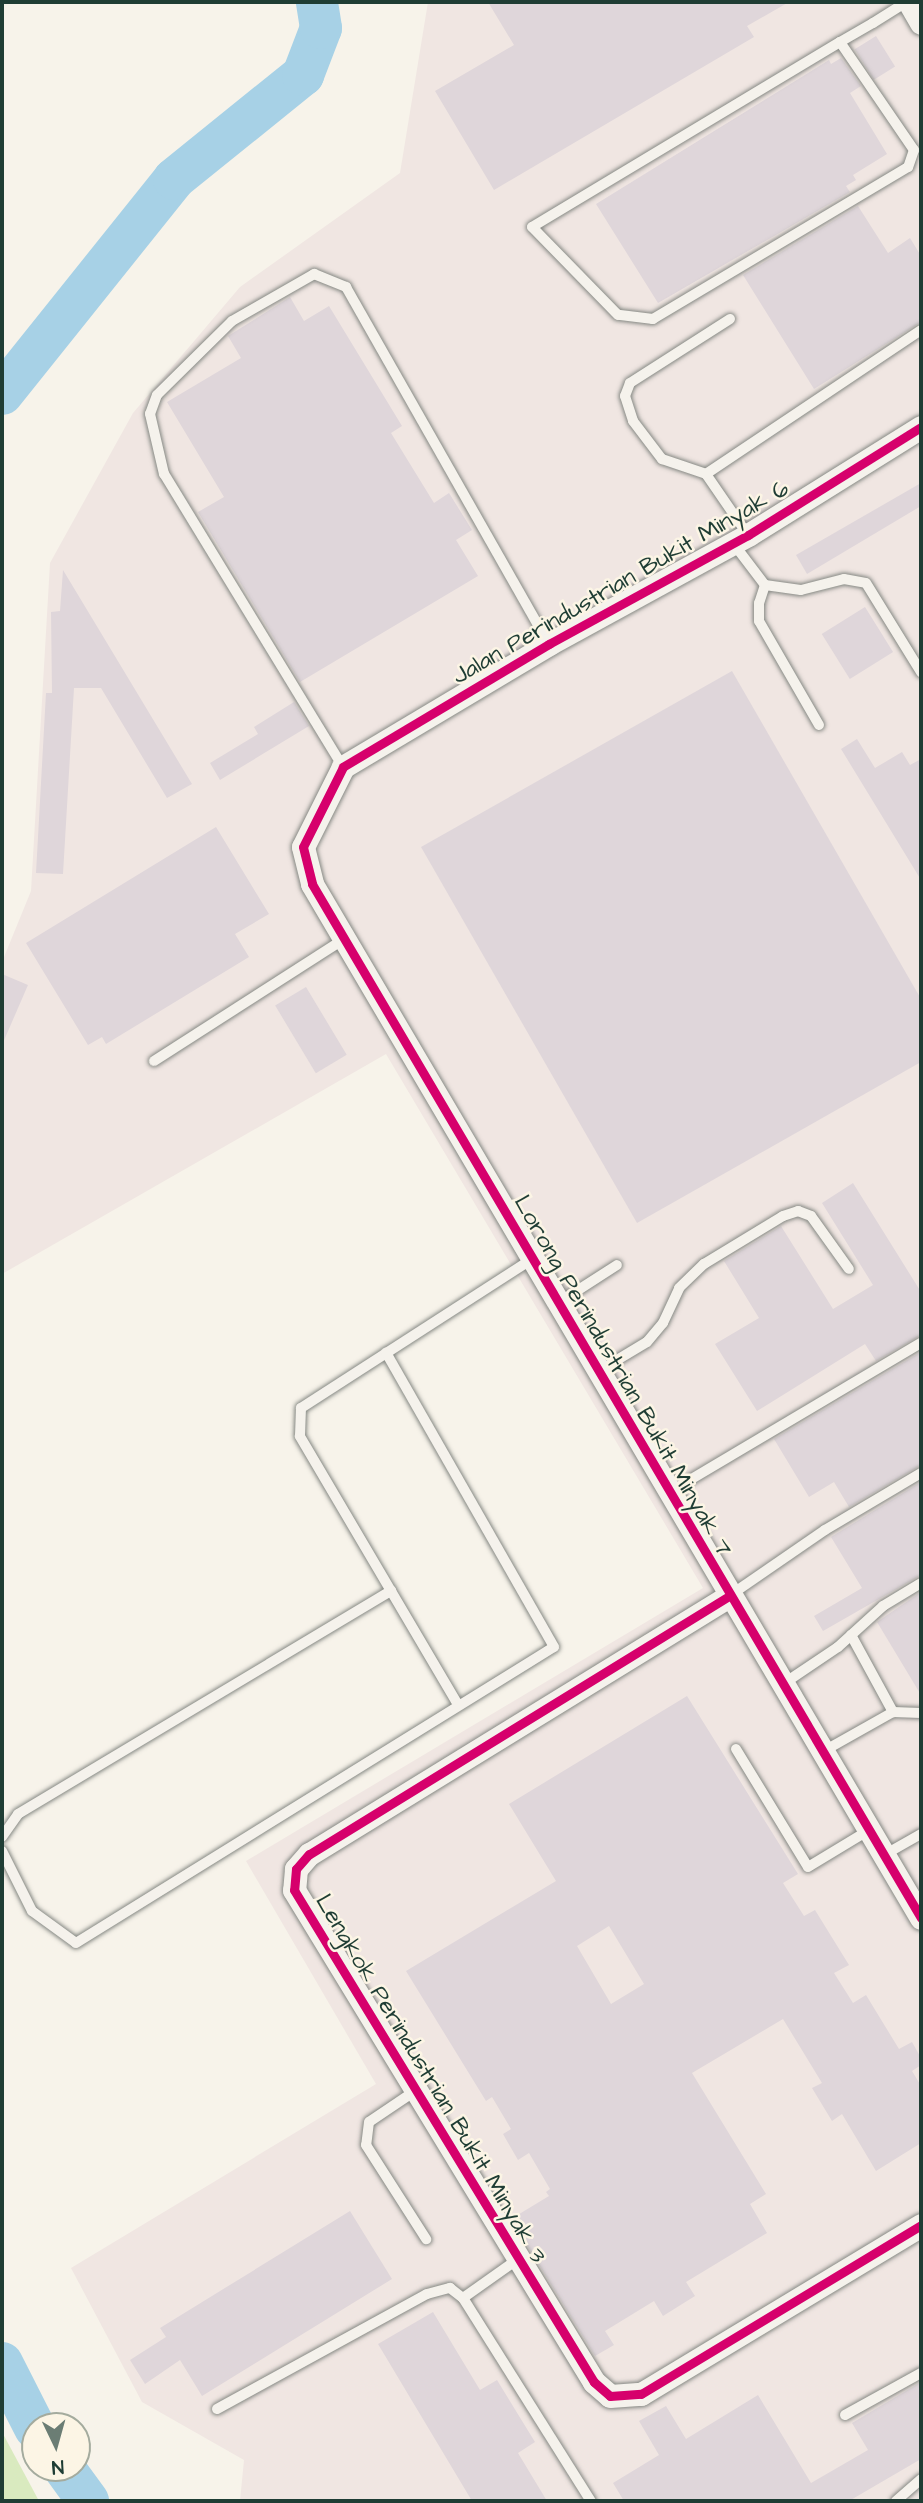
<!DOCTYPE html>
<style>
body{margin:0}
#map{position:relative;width:923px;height:2503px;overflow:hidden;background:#f7f3ea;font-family:"Architects Daughter",sans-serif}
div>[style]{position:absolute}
.built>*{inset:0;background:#f0e6e2}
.green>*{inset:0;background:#d9eabf}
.river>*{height:42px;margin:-21px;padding:0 21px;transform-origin:21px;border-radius:21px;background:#a7d1e6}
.building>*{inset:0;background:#dfd6da;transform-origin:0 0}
.roads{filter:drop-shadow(0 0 2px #868984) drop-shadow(0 0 2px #868984)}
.service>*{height:10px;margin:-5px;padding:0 5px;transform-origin:5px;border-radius:5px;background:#f5f2ec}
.minor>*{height:23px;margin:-11.5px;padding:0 11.5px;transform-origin:11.5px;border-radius:11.5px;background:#f5f2ec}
.cycleway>*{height:9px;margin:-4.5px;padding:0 4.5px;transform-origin:4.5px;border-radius:4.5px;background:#d6006c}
span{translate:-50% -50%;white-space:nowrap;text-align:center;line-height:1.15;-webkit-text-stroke:5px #fcf5e5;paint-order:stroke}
.street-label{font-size:24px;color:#1f3d34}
.frame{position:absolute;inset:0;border:4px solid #1f3d34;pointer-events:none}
.north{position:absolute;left:21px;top:2412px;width:70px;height:70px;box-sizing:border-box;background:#fcf5e5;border:2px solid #a4ab9e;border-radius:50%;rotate:175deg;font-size:19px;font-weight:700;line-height:28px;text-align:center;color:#1f3d34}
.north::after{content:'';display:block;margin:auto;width:24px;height:32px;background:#6b7d74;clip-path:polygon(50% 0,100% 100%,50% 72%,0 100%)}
</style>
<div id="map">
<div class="built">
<i style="clip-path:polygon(428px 2px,921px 2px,921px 2501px,240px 2501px,244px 2460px,142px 2402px,71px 2268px,376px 2084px,246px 1861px,703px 1588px,386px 1054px,2px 1274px,2px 962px,31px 891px,50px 563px,133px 413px,240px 287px,400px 173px)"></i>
</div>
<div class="green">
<i style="clip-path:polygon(2px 2432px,24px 2473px,39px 2501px,2px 2501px)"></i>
</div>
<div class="river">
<i style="left:2px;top:394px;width:275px;rotate:-51.3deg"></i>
<i style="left:174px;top:179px;width:166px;rotate:-38.9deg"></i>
<i style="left:303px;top:75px;width:50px;rotate:-69deg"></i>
<i style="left:321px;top:28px;width:26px;rotate:-99deg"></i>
<i style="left:2px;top:2363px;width:73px;rotate:63.1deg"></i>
<i style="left:64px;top:2468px;width:41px;rotate:54deg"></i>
</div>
<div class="building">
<i style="clip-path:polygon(488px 2px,789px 2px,747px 26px,754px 37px,494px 190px,435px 91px,514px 45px)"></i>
<i style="left:876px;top:36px;width:36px;height:25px;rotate:58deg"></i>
<i style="clip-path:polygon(841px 58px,861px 86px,850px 93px,887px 154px,853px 175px,856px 180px,846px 186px,850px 192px,658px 303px,596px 204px,829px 60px,831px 64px)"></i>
<i style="clip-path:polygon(858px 206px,888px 253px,910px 238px,921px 256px,921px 322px,814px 389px,743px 275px)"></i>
<i style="clip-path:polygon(290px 297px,304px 321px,329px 306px,402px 426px,391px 433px,434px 503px,449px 493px,472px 530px,456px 540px,478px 576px,300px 682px,198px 512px,224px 497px,167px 402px,241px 358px,228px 336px)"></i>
<i style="clip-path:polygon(921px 483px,921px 506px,807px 574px,796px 555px)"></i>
<i style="clip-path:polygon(63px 570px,192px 784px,167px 798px,101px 688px,74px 688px,63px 874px,36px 873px,46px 693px,52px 693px,51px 612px,60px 611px)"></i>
<i style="left:865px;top:607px;width:53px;height:51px;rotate:58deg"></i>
<i style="clip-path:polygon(732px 671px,921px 999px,921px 1062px,637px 1223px,421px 847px)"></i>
<i style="clip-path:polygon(294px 702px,309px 726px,220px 780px,210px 763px,258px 734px,254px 727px)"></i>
<i style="clip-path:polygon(857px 739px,875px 768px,902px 752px,910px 765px,921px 759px,921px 880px,841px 749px)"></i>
<i style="clip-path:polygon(216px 827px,269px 914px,235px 934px,249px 957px,106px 1044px,102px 1037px,88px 1045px,26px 943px)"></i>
<i style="clip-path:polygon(2px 974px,28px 985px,2px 1045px)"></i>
<i style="left:306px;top:987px;width:79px;height:36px;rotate:59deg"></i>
<i style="clip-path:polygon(853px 1183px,921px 1292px,921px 1335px,876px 1361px,865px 1344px,757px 1411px,715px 1344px,759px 1318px,724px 1261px,781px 1226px,833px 1309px,873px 1285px,822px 1203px)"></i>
<i style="clip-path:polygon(921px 1352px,921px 1465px,849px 1507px,834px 1482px,809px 1497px,774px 1439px)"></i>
<i style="clip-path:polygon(921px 1482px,921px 1575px,823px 1631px,814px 1616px,862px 1588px,831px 1537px)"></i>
<i style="clip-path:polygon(921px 1592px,921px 1695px,877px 1622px)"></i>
<i style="clip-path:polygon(evenodd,687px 1696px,798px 1874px,783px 1883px,804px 1916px,815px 1910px,849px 1965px,834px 1973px,853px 2003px,866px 1995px,899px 2049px,912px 2042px,921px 2058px,921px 2065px,912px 2071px,921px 2086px,921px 2143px,876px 2171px,842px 2114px,832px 2121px,812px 2088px,822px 2083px,783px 2019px,692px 2073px,766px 2194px,750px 2204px,767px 2233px,686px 2282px,695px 2296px,663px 2316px,654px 2301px,605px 2331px,614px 2345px,595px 2356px,511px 2219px,549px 2196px,546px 2192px,550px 2189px,529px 2153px,518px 2160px,503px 2134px,511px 2129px,492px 2097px,486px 2101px,406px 1971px,556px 1881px,509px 1804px,687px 1696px,609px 1926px,644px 1984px,611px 2004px,577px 1946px,609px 1926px)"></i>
<i style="clip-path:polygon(350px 2211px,392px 2279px,202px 2396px,180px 2360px,145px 2384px,130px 2360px,166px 2337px,160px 2328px)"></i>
<i style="clip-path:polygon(433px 2312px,480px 2390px,497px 2380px,535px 2442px,518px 2453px,547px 2501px,472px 2501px,378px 2344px)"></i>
<i style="clip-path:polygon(921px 2382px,921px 2459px,849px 2501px,624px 2501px,613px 2483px,659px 2455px,639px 2421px,666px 2406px,686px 2439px,758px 2395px,811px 2483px,868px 2450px,852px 2423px)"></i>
</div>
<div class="roads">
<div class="service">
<i style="left:840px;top:42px;width:131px;rotate:55.6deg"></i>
<i style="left:914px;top:150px;width:18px;rotate:109deg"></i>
<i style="left:908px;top:167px;width:297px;rotate:149.2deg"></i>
<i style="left:653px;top:319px;width:35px;rotate:-173deg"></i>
<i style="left:618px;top:315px;width:123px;rotate:-134.3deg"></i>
<i style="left:532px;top:227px;width:359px;rotate:-31deg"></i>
<i style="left:840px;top:42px;width:38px;rotate:-30deg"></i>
<i style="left:873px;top:23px;width:39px;rotate:-32deg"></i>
<i style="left:730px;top:319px;width:119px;rotate:147.4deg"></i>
<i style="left:630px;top:383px;width:14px;rotate:111deg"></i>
<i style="left:625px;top:396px;width:26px;rotate:72deg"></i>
<i style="left:633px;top:421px;width:48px;rotate:52.7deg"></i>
<i style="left:662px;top:459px;width:46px;rotate:18.8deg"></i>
<i style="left:706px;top:474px;width:74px;rotate:55.5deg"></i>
<i style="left:706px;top:474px;width:259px;rotate:-33.8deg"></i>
<i style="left:733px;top:543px;width:53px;rotate:52.7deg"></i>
<i style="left:765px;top:585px;width:19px;rotate:108deg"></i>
<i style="left:759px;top:603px;width:18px;rotate:90deg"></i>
<i style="left:759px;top:621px;width:120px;rotate:60deg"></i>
<i style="left:765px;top:585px;width:36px;rotate:8deg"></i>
<i style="left:801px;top:590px;width:44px;rotate:-14.3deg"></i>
<i style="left:844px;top:579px;width:22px;rotate:10deg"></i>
<i style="left:866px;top:583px;width:105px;rotate:58.3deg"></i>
<i style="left:343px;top:767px;width:343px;rotate:-121.4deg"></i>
<i style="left:164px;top:474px;width:62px;rotate:-103.1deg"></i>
<i style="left:150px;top:414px;width:20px;rotate:-70deg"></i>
<i style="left:157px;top:395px;width:105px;rotate:-44.6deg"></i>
<i style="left:232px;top:321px;width:95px;rotate:-29.8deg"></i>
<i style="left:314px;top:274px;width:35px;rotate:22deg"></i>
<i style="left:346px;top:287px;width:411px;rotate:60.4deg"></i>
<i style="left:154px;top:1061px;width:226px;rotate:-32.7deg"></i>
<i style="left:558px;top:1303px;width:70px;rotate:-32.8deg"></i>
<i style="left:597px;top:1372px;width:58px;rotate:-31deg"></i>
<i style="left:647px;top:1342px;width:25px;rotate:-50deg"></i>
<i style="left:663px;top:1323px;width:38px;rotate:-65deg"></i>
<i style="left:679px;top:1288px;width:35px;rotate:-44deg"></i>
<i style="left:704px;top:1264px;width:92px;rotate:-31.3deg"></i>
<i style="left:783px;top:1216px;width:16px;rotate:-18deg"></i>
<i style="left:798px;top:1211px;width:14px;rotate:21deg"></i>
<i style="left:811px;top:1216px;width:65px;rotate:54.4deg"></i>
<i style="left:668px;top:1493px;width:294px;rotate:-30.7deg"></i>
<i style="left:729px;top:1596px;width:116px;rotate:-34.5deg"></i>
<i style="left:825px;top:1530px;width:112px;rotate:-30.7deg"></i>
<i style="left:851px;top:1635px;width:88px;rotate:61.4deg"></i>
<i style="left:783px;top:1684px;width:66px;rotate:-33.9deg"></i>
<i style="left:838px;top:1647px;width:61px;rotate:-42.3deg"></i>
<i style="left:883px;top:1606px;width:44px;rotate:-31.2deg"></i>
<i style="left:457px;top:1703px;width:310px;rotate:-120.5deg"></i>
<i style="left:300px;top:1436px;width:28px;rotate:-88deg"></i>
<i style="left:301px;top:1408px;width:275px;rotate:-32.8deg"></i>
<i style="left:736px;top:1749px;width:138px;rotate:58.6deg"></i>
<i style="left:808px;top:1867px;width:71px;rotate:-31.2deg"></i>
<i style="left:822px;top:1752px;width:81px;rotate:-29.4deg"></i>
<i style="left:893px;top:1712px;width:28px;rotate:2deg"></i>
<i style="left:2px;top:1837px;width:28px;rotate:-55deg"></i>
<i style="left:18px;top:1814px;width:435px;rotate:-30.9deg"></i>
<i style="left:2px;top:1851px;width:67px;rotate:63.4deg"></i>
<i style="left:32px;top:1911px;width:54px;rotate:36deg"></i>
<i style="left:76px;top:1943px;width:562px;rotate:-31.77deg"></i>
<i style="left:554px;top:1647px;width:339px;rotate:-119.7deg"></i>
<i style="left:884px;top:1855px;width:43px;rotate:-29.6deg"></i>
<i style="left:415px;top:2091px;width:55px;rotate:146deg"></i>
<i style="left:369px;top:2122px;width:23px;rotate:97deg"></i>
<i style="left:366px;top:2145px;width:112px;rotate:57.4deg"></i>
<i style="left:463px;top:2298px;width:240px;rotate:57.8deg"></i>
<i style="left:217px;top:2409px;width:239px;rotate:-28.7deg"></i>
<i style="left:427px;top:2294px;width:24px;rotate:-15deg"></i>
<i style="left:450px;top:2288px;width:16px;rotate:38deg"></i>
<i style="left:463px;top:2298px;width:67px;rotate:-35.3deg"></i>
<i style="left:845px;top:2415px;width:87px;rotate:-28.9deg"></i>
<i style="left:896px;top:2501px;width:33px;rotate:-41deg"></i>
</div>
<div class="minor">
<i style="left:909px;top:2px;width:24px;rotate:60deg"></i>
<i style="left:921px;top:427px;width:204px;rotate:148deg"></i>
<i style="left:748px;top:535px;width:227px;rotate:151.3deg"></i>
<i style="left:549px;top:644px;width:240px;rotate:149.2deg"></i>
<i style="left:343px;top:767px;width:89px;rotate:116.6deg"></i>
<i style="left:303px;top:847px;width:38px;rotate:76deg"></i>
<i style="left:312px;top:884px;width:1200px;rotate:59.5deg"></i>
<i style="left:729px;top:1596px;width:493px;rotate:148.4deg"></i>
<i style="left:309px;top:1854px;width:20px;rotate:131deg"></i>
<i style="left:296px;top:1869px;width:21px;rotate:95deg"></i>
<i style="left:294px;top:1890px;width:576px;rotate:58.63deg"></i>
<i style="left:594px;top:2382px;width:21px;rotate:41deg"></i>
<i style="left:610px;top:2396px;width:31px;rotate:-4deg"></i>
<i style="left:641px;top:2394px;width:327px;rotate:-31.1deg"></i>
</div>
</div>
<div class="cycleway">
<i style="left:921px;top:427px;width:204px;rotate:148deg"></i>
<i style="left:748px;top:535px;width:227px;rotate:151.3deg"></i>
<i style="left:549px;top:644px;width:240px;rotate:149.2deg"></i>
<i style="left:343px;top:767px;width:89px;rotate:116.6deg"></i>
<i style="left:303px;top:847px;width:38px;rotate:76deg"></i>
<i style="left:312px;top:884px;width:1200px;rotate:59.5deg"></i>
<i style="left:729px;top:1596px;width:493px;rotate:148.4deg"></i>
<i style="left:309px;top:1854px;width:20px;rotate:131deg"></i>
<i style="left:296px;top:1869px;width:21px;rotate:95deg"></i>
<i style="left:294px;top:1890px;width:576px;rotate:58.63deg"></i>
<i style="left:594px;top:2382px;width:21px;rotate:41deg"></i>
<i style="left:610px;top:2396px;width:31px;rotate:-4deg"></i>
<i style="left:641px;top:2394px;width:327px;rotate:-31.1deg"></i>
</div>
<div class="street-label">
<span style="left:621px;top:583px;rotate:-30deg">Jalan Perindustrian Bukit Minyak 6</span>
<span style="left:622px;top:1376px;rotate:60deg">Lorong Perindustrian Bukit Minyak 7</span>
<span style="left:430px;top:2079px;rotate:59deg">Lengkok Perindustrian Bukit Minyak 3</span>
</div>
<div class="frame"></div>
<div class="north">N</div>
</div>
